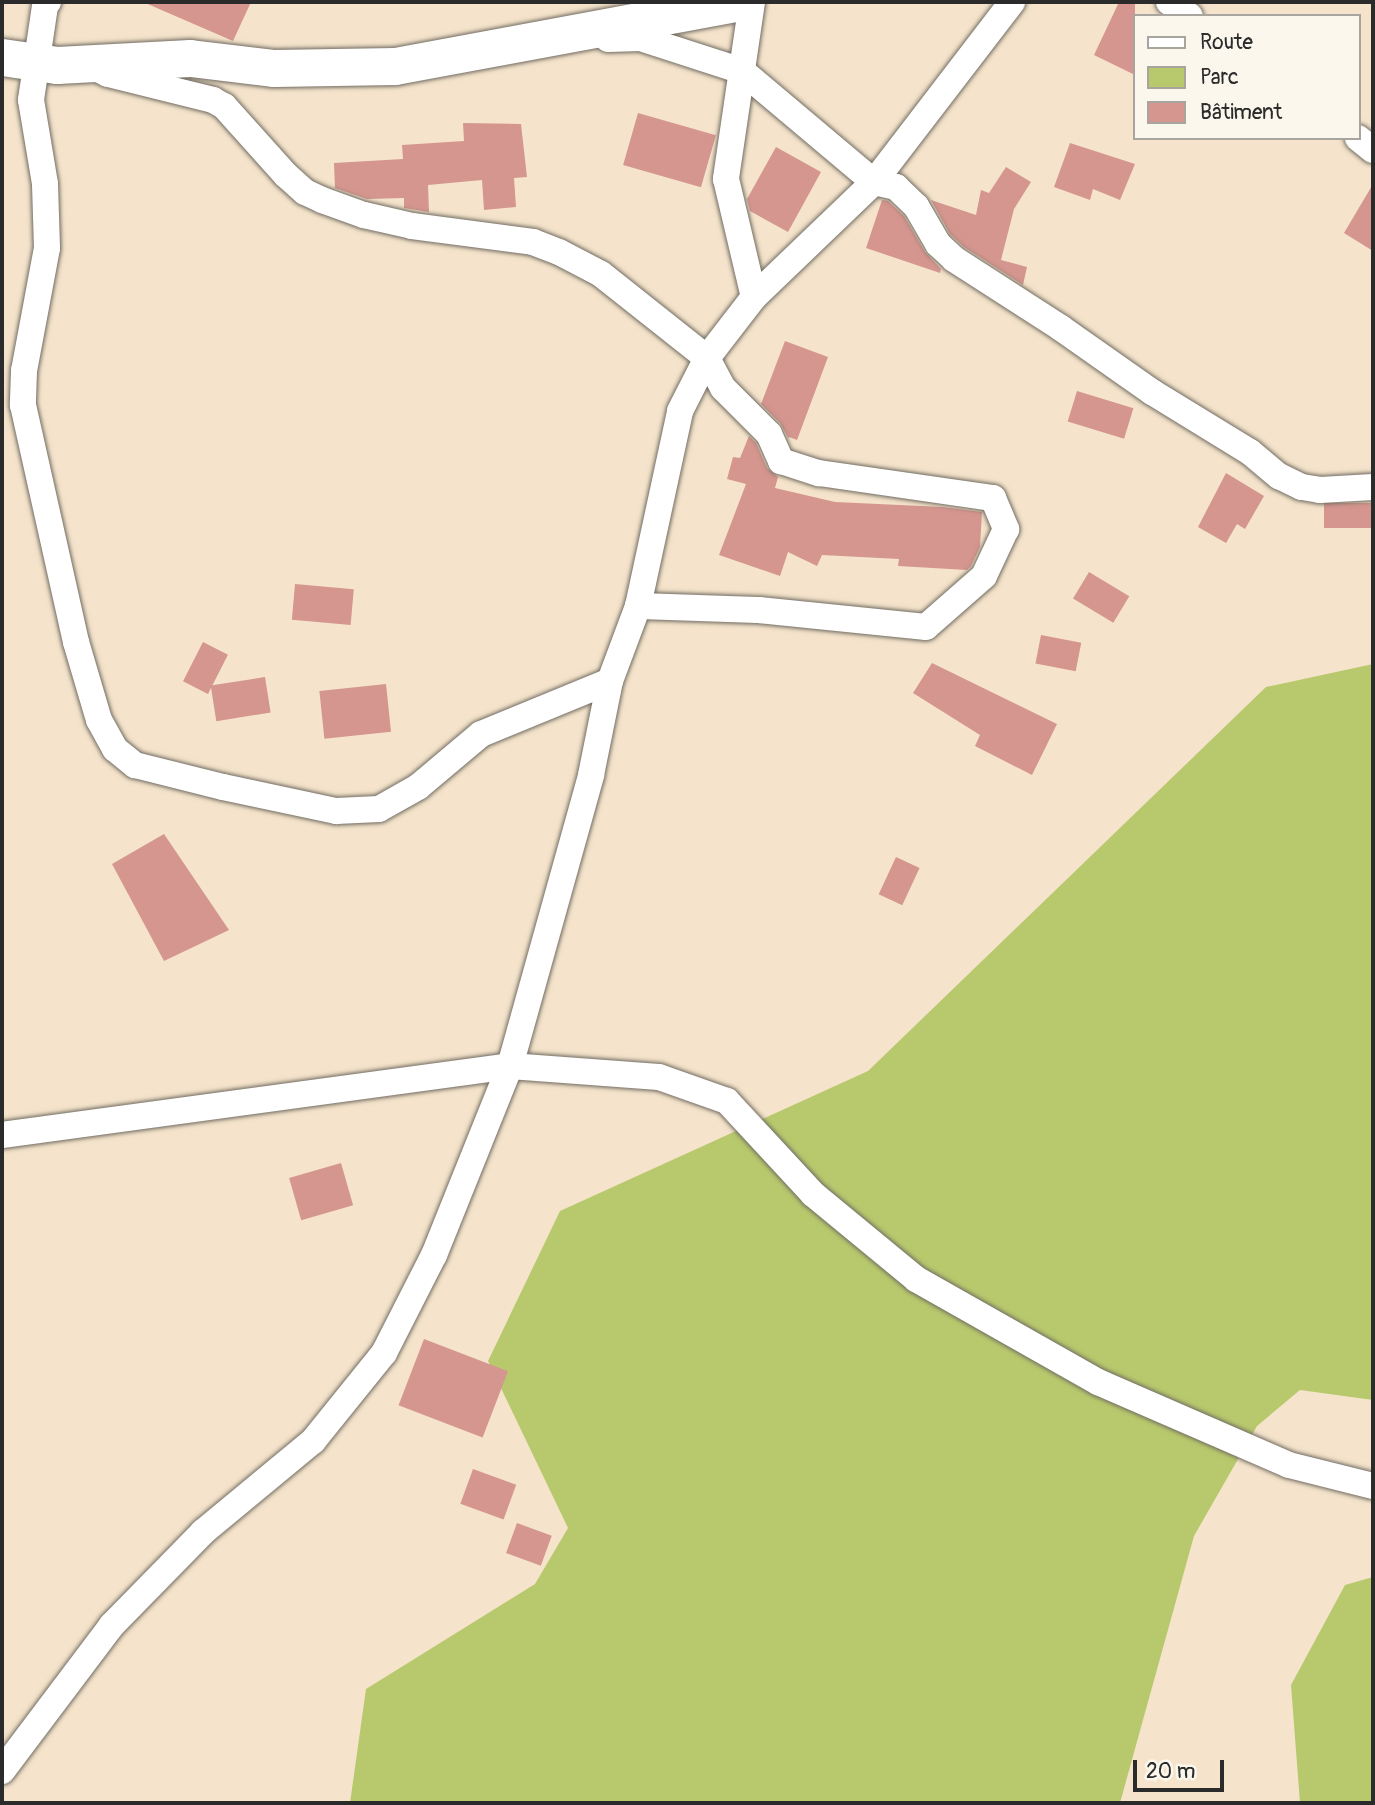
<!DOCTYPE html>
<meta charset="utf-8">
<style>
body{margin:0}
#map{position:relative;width:1375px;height:1805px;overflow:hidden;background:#f5e4cb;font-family:Pangolin,sans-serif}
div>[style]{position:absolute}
.green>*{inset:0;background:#b8c96d}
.building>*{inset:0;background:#d5968f;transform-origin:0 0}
.roads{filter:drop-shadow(0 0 2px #726c63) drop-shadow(0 0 2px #726c63)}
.street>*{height:26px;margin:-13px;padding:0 13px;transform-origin:13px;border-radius:13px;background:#fff}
.secondary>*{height:37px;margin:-18.5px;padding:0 18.5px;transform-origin:18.5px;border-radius:18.5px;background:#fff}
span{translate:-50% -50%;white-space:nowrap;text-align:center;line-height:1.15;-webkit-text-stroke:7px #fbf7ec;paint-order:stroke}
.frame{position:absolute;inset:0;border:4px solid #2b2b2b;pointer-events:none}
.legend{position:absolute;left:1133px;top:14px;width:228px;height:126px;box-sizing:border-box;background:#fbf7ec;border:2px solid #a8a59f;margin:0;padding:9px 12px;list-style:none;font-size:21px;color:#2b2b2b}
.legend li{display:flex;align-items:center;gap:14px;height:35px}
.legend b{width:35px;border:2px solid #a8a59f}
.scale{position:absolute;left:1133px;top:1760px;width:91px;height:32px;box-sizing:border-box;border:4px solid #2b2b2b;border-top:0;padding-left:9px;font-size:21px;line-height:24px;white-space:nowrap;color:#2b2b2b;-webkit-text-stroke:5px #fbf7ec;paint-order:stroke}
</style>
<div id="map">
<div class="green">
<i style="clip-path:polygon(1373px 664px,1373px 1400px,1300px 1390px,1257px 1426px,1194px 1536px,1120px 1803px,350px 1803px,366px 1689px,535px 1584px,568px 1528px,488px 1361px,560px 1211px,868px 1071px,1266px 687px)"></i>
<i style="clip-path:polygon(1373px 1577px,1373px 1803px,1300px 1803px,1291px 1685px,1345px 1585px)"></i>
</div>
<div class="building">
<i style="clip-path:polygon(143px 2px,251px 2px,233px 41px)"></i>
<i style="clip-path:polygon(1119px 2px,1135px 2px,1135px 75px,1094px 55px)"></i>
<i style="left:638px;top:113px;width:81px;height:54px;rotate:16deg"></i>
<i style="clip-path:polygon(463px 123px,521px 124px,527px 177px,514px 178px,516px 207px,484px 210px,482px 180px,428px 185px,429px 212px,404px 208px,404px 198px,367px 199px,335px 188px,334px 163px,403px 159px,402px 145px,464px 141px)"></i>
<i style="clip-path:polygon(1070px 143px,1135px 164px,1120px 200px,1093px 189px,1090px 200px,1054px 187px)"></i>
<i style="clip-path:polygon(776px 147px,821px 172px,788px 232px,750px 211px,747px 199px)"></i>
<i style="clip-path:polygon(1006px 167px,1031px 182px,1014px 209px,1001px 260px,1027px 267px,1023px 285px,964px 247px,950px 234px,931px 200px,976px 215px,981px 190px,989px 193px)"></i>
<i style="clip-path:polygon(1373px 184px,1373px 251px,1344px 233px)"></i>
<i style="clip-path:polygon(882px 200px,888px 201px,904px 216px,925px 252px,941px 269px,940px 273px,866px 248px)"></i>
<i style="clip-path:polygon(785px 341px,828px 357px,797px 440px,789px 437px,789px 439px,780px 423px,761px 404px)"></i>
<i style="left:1077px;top:391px;width:59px;height:32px;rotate:17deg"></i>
<i style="clip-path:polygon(749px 436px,756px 443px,767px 468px,778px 477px,775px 488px,835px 502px,943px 507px,982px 512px,980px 547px,971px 566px,967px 570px,898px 566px,899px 559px,822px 555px,817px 566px,788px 552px,780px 576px,719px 555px,746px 484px,727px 479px,733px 457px,740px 458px)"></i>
<i style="clip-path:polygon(1226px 473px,1264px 496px,1245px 529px,1237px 524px,1226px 543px,1198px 527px)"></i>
<i style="left:1373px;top:503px;width:25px;height:49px;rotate:90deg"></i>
<i style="left:1089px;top:572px;width:47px;height:31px;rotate:31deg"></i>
<i style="left:295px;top:584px;width:59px;height:36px;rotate:5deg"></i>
<i style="left:1041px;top:635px;width:41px;height:29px;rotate:11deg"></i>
<i style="left:203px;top:642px;width:28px;height:44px;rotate:27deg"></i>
<i style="clip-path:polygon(932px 663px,1057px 724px,1032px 775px,975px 746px,980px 735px,913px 693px)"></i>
<i style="left:265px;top:677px;width:36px;height:55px;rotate:81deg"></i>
<i style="left:386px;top:684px;width:48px;height:67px;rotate:84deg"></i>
<i style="clip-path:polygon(164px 834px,229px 930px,164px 961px,112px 864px)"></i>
<i style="left:896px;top:857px;width:26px;height:41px;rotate:25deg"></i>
<i style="left:341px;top:1163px;width:44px;height:54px;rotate:74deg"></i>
<i style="left:424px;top:1339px;width:90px;height:71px;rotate:21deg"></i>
<i style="left:473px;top:1469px;width:46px;height:37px;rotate:20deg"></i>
<i style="left:517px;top:1523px;width:37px;height:32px;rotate:20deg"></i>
</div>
<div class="roads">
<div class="street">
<i style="left:48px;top:2px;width:5px;rotate:127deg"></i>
<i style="left:45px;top:6px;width:95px;rotate:98.5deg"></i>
<i style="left:31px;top:100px;width:85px;rotate:80.5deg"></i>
<i style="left:45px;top:184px;width:64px;rotate:88.2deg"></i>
<i style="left:47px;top:248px;width:125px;rotate:100.6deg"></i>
<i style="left:24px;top:371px;width:34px;rotate:92deg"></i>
<i style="left:23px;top:405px;width:243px;rotate:77.4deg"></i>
<i style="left:76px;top:642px;width:81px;rotate:73.6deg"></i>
<i style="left:99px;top:720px;width:33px;rotate:61deg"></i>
<i style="left:115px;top:749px;width:26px;rotate:39deg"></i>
<i style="left:135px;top:765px;width:91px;rotate:14deg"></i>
<i style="left:223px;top:787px;width:116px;rotate:12deg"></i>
<i style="left:336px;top:811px;width:43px;rotate:-2.7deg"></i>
<i style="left:379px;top:809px;width:45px;rotate:-29.4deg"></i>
<i style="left:418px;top:787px;width:82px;rotate:-40.1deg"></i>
<i style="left:481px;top:734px;width:139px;rotate:-22.3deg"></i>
<i style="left:752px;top:2px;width:179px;rotate:98.4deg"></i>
<i style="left:726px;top:179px;width:121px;rotate:76.7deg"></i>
<i style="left:1169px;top:2px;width:25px;rotate:34deg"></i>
<i style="left:608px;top:39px;width:32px;rotate:-2deg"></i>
<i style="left:640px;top:38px;width:107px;rotate:17.9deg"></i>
<i style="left:742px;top:71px;width:172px;rotate:40.1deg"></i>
<i style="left:874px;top:182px;width:23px;rotate:13deg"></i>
<i style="left:896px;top:187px;width:28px;rotate:44deg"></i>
<i style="left:916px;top:206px;width:44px;rotate:59.9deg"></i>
<i style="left:938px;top:244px;width:22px;rotate:43deg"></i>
<i style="left:954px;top:259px;width:127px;rotate:32.8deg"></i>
<i style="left:1061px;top:328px;width:111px;rotate:35.1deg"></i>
<i style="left:1152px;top:392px;width:115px;rotate:31.5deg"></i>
<i style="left:1250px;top:452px;width:38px;rotate:40deg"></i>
<i style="left:1279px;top:476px;width:25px;rotate:26deg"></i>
<i style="left:1302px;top:487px;width:18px;rotate:9deg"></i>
<i style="left:1320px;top:490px;width:53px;rotate:-3.2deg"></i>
<i style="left:96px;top:68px;width:13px;rotate:27deg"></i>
<i style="left:108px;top:74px;width:108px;rotate:13.9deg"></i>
<i style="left:213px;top:100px;width:13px;rotate:29deg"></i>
<i style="left:224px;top:106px;width:93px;rotate:48.1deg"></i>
<i style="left:286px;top:175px;width:25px;rotate:42deg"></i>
<i style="left:305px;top:192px;width:19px;rotate:25deg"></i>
<i style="left:322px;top:200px;width:45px;rotate:19.7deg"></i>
<i style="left:364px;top:215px;width:49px;rotate:12.9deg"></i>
<i style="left:412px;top:226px;width:122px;rotate:7.5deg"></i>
<i style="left:533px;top:242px;width:28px;rotate:21deg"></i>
<i style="left:559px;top:252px;width:47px;rotate:27.6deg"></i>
<i style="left:601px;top:274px;width:135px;rotate:38.4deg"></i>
<i style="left:707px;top:358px;width:34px;rotate:62deg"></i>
<i style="left:723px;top:388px;width:65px;rotate:45deg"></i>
<i style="left:769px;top:434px;width:30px;rotate:66deg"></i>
<i style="left:781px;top:461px;width:40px;rotate:18deg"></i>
<i style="left:819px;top:473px;width:176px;rotate:8.2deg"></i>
<i style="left:993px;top:498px;width:34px;rotate:67deg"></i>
<i style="left:1006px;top:529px;width:52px;rotate:115.1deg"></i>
<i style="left:984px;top:576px;width:77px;rotate:138.7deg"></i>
<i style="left:926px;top:627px;width:168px;rotate:-174.2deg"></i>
<i style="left:759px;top:610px;width:121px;rotate:-178.1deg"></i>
<i style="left:1358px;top:138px;width:19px;rotate:39deg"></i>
<i style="left:2px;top:1135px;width:513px;rotate:-7.73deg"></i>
<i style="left:510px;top:1066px;width:149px;rotate:4.2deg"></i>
<i style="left:659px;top:1077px;width:72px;rotate:19.4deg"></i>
<i style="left:727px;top:1101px;width:127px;rotate:47.2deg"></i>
<i style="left:813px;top:1194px;width:134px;rotate:39.5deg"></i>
<i style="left:916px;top:1279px;width:209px;rotate:29.5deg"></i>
<i style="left:1098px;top:1382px;width:208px;rotate:23.5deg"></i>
<i style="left:1289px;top:1465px;width:87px;rotate:14deg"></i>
<i style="left:2px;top:1771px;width:183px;rotate:-53deg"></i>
<i style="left:112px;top:1625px;width:130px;rotate:-45.6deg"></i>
<i style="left:203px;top:1532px;width:143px;rotate:-39.6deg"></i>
<i style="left:313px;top:1441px;width:113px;rotate:-51.1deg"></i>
<i style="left:384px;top:1353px;width:110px;rotate:-63deg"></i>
<i style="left:434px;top:1255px;width:204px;rotate:-68.1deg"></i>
<i style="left:510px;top:1066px;width:302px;rotate:-74.4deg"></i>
<i style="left:591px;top:775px;width:96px;rotate:-78.6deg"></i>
<i style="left:610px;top:681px;width:80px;rotate:-69.5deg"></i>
<i style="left:638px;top:606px;width:199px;rotate:-77.8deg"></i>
<i style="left:680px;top:411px;width:59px;rotate:-63deg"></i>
<i style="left:707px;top:358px;width:77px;rotate:-52.4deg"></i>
<i style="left:754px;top:297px;width:166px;rotate:-43.8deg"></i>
<i style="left:874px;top:182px;width:227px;rotate:-52.5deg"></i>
</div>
<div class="secondary">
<i style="left:2px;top:57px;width:56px;rotate:8.3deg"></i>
<i style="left:57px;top:65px;width:133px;rotate:-3deg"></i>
<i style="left:190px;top:58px;width:85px;rotate:6.8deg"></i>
<i style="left:274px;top:68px;width:121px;rotate:-0.9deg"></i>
<i style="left:395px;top:66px;width:352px;rotate:-10.5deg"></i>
</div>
</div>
<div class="frame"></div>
<ul class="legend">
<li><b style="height:9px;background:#fff"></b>Route</li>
<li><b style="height:19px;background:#b8c96d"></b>Parc</li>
<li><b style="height:19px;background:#d5968f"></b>Bâtiment</li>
</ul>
<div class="scale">20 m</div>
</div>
